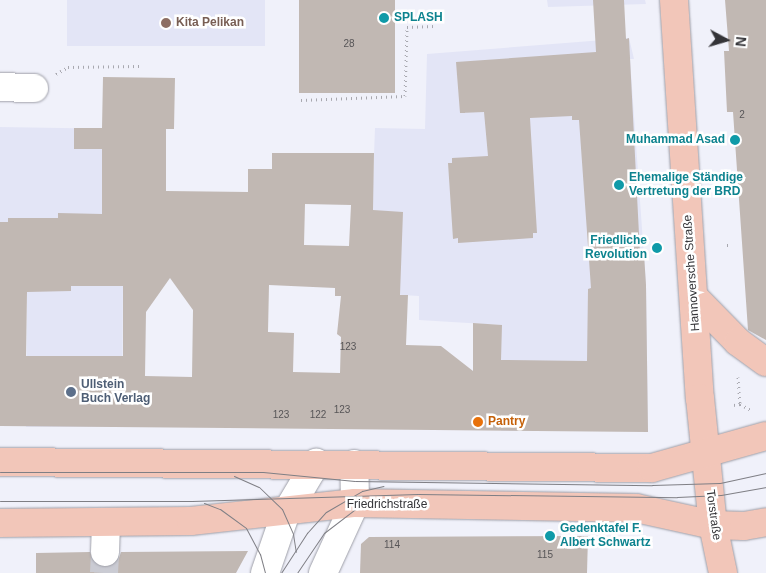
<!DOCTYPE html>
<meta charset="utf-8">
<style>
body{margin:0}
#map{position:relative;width:766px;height:573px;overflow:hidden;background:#f0f1fa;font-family:Arial,sans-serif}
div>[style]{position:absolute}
.built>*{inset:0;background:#e3e5f6;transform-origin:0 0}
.building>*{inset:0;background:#c1b8b3;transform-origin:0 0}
.minor-tunnel>*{height:28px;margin-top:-14px;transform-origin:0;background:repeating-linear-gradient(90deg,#cacbd3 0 28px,transparent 0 42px)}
.path>*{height:3px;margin-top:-1.5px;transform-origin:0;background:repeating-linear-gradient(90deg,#a8a8af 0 1px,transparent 0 5px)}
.roads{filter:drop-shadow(0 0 1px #9e9fa8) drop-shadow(0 0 1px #9e9fa8)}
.minor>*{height:28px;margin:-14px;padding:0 14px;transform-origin:14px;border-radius:14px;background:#fff}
.major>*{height:28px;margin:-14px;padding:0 14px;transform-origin:14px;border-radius:14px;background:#f2c6b9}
.tram>*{height:1px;margin:-0.5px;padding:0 0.5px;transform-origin:0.5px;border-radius:0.5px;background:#7f7f85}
.dots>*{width:14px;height:14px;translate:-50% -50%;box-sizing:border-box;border:2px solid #fff;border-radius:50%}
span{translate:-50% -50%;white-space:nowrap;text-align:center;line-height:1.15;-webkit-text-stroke:5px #fff;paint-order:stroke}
.number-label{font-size:10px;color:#575557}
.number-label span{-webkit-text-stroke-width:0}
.culture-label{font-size:12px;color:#0d838f;font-weight:700}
.left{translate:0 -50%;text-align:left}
.right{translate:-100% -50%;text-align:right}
.education-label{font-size:12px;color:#785e54;font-weight:700}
.street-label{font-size:12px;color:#343438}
.service-label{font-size:12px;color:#4e5e75;font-weight:700}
.food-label{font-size:12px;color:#c56008;font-weight:700}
.north{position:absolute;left:701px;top:15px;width:50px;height:50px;-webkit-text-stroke:4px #fff;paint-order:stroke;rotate:96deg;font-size:14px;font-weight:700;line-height:20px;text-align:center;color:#343438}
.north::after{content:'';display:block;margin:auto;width:18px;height:22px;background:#343438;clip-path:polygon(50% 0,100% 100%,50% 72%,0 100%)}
</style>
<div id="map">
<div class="built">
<i style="left:67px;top:0;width:198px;height:46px"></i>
<i style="clip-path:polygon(547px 0,645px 0,646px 4px,548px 7px)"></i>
<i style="clip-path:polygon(629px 38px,634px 59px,630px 59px,646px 285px,648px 431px,501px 431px,501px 325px,419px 320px,419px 296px,369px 293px,375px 128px,425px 129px,427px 54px)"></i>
<i style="clip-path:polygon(0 127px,124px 129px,122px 427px,26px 427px,27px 264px,0 264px)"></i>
</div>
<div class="building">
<i style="left:299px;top:0;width:96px;height:93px"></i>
<i style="clip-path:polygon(evenodd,593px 0,624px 0,626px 39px,629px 38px,640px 254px,644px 254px,646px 285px,648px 432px,0 426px,0 222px,8px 222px,8px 218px,58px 218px,58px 213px,102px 214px,102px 149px,74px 149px,74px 128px,102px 128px,103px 77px,175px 78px,174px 129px,166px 129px,166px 191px,248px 192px,248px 169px,272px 169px,272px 153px,374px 153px,373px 210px,403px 212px,400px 295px,408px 295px,406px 345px,441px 346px,473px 371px,473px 323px,502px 325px,501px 360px,587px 361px,588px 289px,591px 288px,579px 120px,572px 120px,572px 116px,530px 118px,537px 233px,533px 233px,533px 238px,458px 243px,458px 238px,453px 239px,448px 163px,452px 163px,452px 158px,488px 156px,484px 112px,460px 113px,456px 62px,596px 52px,593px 0,305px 204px,351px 205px,349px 246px,304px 245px,305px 204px,593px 0,170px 278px,193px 310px,192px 377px,145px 376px,146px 312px,170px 278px,593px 0,269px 285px,335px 288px,335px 296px,341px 296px,337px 334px,341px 337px,340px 373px,293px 372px,294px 333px,268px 332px,269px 285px,593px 0,71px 286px,123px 286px,123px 356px,26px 356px,27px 292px,71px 291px,71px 286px)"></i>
<i style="clip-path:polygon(725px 0,766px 0,766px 340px,748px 330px,733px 112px,727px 112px,724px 51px,729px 51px)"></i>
<i style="clip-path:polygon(588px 536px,587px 573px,360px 573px,361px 544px,369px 537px)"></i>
<i style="clip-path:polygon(248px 551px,236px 573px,36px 573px,36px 553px,90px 552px,96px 565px,105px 568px,118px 561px,121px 552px)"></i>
</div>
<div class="minor-tunnel">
<i style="left:104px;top:573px;width:21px;rotate:-87deg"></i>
</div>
<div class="path">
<i style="left:56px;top:74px;width:14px;rotate:-30deg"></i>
<i style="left:68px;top:67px;width:71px;rotate:-0.8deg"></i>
<i style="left:301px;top:100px;width:104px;rotate:-2.2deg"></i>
<i style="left:405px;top:96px;width:69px;rotate:-88.3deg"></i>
<i style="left:407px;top:27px;width:27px;rotate:-2deg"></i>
<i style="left:727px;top:245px;width:5px"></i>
<i style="left:738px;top:377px;width:27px;rotate:86deg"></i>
<i style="left:734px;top:405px;width:6px;rotate:-9deg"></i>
<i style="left:740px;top:404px;width:13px;rotate:29deg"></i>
</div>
<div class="roads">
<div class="minor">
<i style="left:0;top:87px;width:34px;rotate:2deg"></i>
<i style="left:105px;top:552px;width:30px;rotate:-88deg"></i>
<i style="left:265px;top:573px;width:61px;rotate:-71deg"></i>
<i style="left:285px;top:515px;width:61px;rotate:-59.2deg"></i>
<i style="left:323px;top:573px;width:77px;rotate:-65.4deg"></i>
<i style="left:355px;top:503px;width:39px;rotate:-91deg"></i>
</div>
<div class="major">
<i style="left:674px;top:0;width:399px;rotate:86.3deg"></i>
<i style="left:700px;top:398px;width:128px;rotate:84.2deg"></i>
<i style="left:713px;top:525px;width:49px;rotate:78.2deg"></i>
<i style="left:694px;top:297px;width:63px;rotate:45.6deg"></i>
<i style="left:738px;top:342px;width:34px;rotate:36deg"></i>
<i style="left:0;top:462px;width:652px;rotate:0.53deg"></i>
<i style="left:652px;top:468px;width:118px;rotate:-15.7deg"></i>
<i style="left:0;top:523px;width:191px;rotate:-0.6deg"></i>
<i style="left:191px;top:521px;width:165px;rotate:-6.3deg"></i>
<i style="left:355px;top:503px;width:281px;rotate:1deg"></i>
<i style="left:636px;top:508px;width:79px;rotate:12.4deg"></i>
<i style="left:713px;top:525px;width:31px;rotate:2deg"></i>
<i style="left:744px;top:526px;width:22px;rotate:-10deg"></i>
</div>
</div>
<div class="tram">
<i style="left:0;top:472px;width:263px"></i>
<i style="left:263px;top:472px;width:92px;rotate:5.6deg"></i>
<i style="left:355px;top:481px;width:297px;rotate:0.8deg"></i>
<i style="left:652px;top:485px;width:68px;rotate:-1.7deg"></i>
<i style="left:720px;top:483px;width:47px;rotate:-12.3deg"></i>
<i style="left:234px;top:476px;width:27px;rotate:24deg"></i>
<i style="left:259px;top:487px;width:32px;rotate:44deg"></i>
<i style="left:282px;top:509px;width:27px;rotate:66deg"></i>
<i style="left:293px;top:534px;width:18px;rotate:81deg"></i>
<i style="left:0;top:501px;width:192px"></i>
<i style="left:192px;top:501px;width:226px;rotate:-1.8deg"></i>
<i style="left:418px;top:494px;width:259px;rotate:0.7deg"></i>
<i style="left:677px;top:497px;width:44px;rotate:-2.6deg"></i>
<i style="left:721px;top:495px;width:46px;rotate:-10.1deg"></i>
<i style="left:204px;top:503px;width:17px;rotate:21deg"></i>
<i style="left:220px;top:509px;width:32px;rotate:36deg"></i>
<i style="left:246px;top:528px;width:30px;rotate:62deg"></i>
<i style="left:260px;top:554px;width:20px;rotate:75deg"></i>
<i style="left:281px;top:573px;width:48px;rotate:-57deg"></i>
<i style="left:307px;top:533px;width:28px;rotate:-48deg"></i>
<i style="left:326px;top:512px;width:42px;rotate:-30.3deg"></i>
<i style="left:362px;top:491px;width:22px;rotate:-13deg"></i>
<i style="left:297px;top:573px;width:48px;rotate:-56deg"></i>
<i style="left:324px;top:533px;width:43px;rotate:-37.4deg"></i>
<i style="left:358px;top:507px;width:19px;rotate:-18deg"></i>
</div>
<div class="dots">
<i style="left:384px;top:18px;background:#0f9aa8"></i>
<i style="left:166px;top:23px;background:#8d6e63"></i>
<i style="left:735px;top:140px;background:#0f9aa8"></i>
<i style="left:619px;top:185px;background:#0f9aa8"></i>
<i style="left:657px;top:248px;background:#0f9aa8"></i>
<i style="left:71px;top:392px;background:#5c6f8a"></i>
<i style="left:478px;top:422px;background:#e8710a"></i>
<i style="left:550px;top:536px;background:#0f9aa8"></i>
</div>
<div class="number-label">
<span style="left:349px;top:44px">28</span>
<span style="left:742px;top:115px">2</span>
<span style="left:348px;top:347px">123</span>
<span style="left:342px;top:410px">123</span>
<span style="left:281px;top:415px">123</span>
<span style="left:318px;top:415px">122</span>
<span style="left:392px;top:545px">114</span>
<span style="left:545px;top:555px">115</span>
</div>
<div class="culture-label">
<span class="left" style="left:394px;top:18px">SPLASH</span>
<span class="right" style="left:725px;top:140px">Muhammad Asad</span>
<span class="left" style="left:629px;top:185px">Ehemalige Ständige<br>Vertretung der BRD</span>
<span class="right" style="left:647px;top:248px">Friedliche<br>Revolution</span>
<span class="left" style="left:560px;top:536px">Gedenktafel F.<br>Albert Schwartz</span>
</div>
<div class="education-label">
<span class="left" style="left:176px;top:23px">Kita Pelikan</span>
</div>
<div class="street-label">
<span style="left:692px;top:273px;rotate:-94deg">Hannoversche Straße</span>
<span style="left:387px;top:505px">Friedrichstraße</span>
<span style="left:713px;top:515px;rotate:82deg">Torstraße</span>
</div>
<div class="service-label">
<span class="left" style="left:81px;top:392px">Ullstein<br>Buch Verlag</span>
</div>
<div class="food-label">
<span class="left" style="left:488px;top:422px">Pantry</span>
</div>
<div class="north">N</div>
</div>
